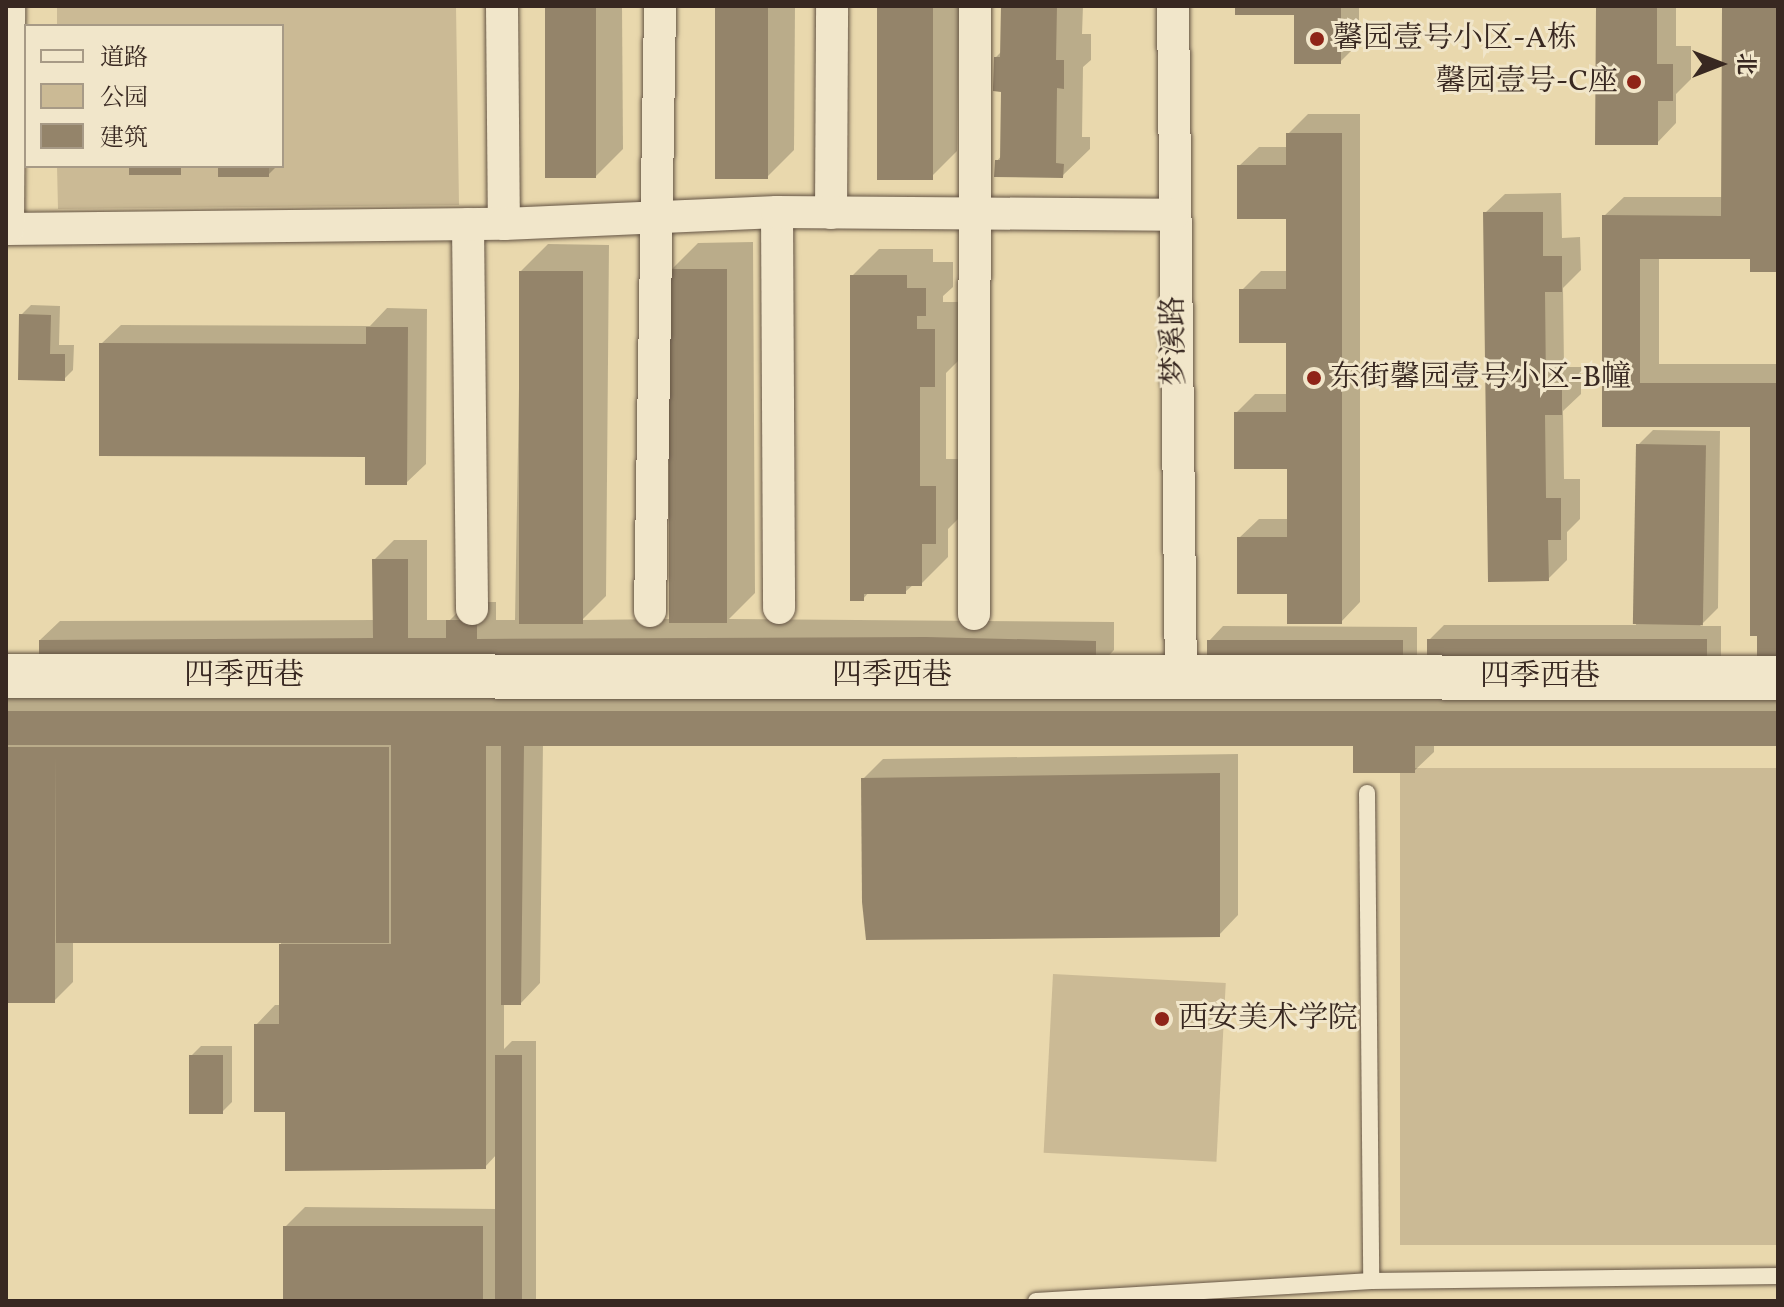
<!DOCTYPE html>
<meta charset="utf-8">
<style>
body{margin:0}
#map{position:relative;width:1784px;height:1307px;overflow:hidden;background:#e9d8ad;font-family:Vollkorn,"Noto Serif SC",serif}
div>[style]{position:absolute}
.green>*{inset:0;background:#cbba95;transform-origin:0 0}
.shadow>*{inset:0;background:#0003}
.building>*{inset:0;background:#94846a;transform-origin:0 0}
.roads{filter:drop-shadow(0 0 2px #645444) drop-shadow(0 0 2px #645444)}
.lane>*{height:16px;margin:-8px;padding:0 8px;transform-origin:8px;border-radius:8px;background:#f1e6ca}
.street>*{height:32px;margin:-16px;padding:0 16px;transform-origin:16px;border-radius:16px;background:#f1e6ca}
.secondary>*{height:44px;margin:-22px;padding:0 22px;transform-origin:22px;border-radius:22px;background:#f1e6ca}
.dots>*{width:22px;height:22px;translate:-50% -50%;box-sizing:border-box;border:4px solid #f1e6ca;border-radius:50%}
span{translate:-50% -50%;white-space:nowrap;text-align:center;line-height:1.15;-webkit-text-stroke:6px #f1e6ca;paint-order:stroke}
.poi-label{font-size:30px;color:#382821}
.left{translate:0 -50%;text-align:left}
.right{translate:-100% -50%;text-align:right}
.street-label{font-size:30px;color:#382821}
.frame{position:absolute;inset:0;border:8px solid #382821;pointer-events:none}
.legend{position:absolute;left:24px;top:24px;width:260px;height:144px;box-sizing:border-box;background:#f1e6ca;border:2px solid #a79a86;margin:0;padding:10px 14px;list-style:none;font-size:24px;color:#382821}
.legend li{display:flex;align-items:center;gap:16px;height:40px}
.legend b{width:40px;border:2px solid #a79a86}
.north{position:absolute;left:1680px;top:24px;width:80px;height:80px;-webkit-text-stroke:6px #f1e6ca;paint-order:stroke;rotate:90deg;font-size:22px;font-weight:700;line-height:32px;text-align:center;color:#382821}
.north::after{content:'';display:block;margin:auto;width:28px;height:36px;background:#382821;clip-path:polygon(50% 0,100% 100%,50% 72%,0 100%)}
</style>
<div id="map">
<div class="green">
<i style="clip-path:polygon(57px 6px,456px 6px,459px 205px,58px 209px,57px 166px,282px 166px,282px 26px,57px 26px)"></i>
<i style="left:1778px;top:768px;width:477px;height:378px;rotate:90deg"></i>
<i style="left:1053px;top:974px;width:173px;height:179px;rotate:3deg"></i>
</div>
<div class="shadow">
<i style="clip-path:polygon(546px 6px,622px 6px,623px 149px,596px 176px)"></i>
<i style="clip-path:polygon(717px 6px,795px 6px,794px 150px,767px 177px)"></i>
<i style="clip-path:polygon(879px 6px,959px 6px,957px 151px,930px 178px)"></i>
<i style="clip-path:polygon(1003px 6px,1083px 6px,1082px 34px,1091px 34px,1091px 60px,1083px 67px,1082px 137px,1090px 137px,1090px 149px,1062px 176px,997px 161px,1002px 155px,1004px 90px,996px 57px,1002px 51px)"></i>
<i style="clip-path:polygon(1237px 6px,1359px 6px,1359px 43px,1340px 62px,1296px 13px)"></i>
<i style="clip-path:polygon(1598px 6px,1676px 6px,1676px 46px,1691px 46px,1691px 79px,1676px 94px,1676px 123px,1657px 143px)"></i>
<i style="clip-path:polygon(1724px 6px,1778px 6px,1778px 270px,1752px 257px,1659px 257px,1659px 364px,1778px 364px,1778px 669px,1752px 425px,1604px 425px,1604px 216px,1624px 197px,1723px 197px)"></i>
<i style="clip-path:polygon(1308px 114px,1360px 114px,1360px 602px,1341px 622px,1289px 592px,1239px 538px,1259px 519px,1289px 519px,1289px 467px,1236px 413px,1255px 394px,1288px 394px,1288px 341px,1242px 290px,1261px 271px,1288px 271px,1288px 217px,1239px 166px,1259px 147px,1288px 147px,1288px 134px)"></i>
<i style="clip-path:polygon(220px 166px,277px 166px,268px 175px)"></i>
<i style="clip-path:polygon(1561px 193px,1562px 238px,1580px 237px,1581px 270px,1563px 288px,1564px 367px,1581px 367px,1581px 394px,1563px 411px,1564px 479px,1580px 479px,1580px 519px,1567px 532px,1567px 560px,1548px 579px,1485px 213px,1505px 194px)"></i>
<i style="clip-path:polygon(753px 242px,755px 593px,729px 619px,1114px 622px,1114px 650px,1095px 670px,40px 640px,60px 621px,375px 620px,374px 560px,394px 540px,427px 540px,427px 620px,450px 620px,468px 602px,496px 602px,496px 620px,515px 620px,521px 271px,548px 244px,609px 245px,606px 596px,582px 620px,673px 619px,671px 270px,698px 243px)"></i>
<i style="clip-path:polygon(879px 249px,933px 249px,933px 262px,953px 262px,953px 287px,943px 296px,943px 302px,961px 302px,961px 358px,946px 373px,946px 459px,962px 459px,962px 515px,948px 529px,948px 557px,921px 584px,914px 584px,905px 592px,869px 592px,863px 599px,852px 276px)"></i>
<i style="clip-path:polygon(31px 305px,60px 306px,59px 345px,74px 345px,73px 370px,64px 379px,21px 315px)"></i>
<i style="clip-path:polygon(387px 308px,427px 309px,426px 464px,406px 483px,367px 455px,101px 344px,121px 325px,370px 326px)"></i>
<i style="clip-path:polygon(1653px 430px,1720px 431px,1718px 608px,1700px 626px,1721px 626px,1721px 657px,1429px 640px,1444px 625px,1636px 625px,1638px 445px)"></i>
<i style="clip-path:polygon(1223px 626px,1417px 627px,1417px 657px,1209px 641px)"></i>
<i style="clip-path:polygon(6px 693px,1778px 693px,1778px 744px,1434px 744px,1434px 752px,1414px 771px,1355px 744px,543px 744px,540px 983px,521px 1003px,504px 1003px,504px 1049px,512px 1041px,536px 1041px,536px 1301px,285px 1301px,285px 1227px,305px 1207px,497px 1209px,497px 1154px,485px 1167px,287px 1110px,256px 1025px,275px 1005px,281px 1005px,281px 941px,73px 941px,73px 982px,54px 1001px,6px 1001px)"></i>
<i style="clip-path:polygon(1238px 754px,1238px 915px,1219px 935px,863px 779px,883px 759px)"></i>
<i style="clip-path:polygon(201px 1046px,232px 1046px,232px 1102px,222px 1112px,191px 1056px)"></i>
</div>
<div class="building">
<i style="left:545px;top:6px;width:51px;height:172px"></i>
<i style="left:715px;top:6px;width:53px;height:173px"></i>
<i style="left:877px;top:6px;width:56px;height:174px"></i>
<i style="clip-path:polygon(1001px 6px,1057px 6px,1056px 60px,1064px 60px,1064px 89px,1057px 88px,1056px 163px,1064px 164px,1063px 178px,994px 177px,995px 160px,1000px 160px,1001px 92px,993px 91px,993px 87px,994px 57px,1000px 57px)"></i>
<i style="clip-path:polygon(1235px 6px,1341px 6px,1341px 64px,1294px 64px,1294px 15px,1235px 15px)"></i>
<i style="clip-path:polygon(1596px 6px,1657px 6px,1657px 64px,1673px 64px,1673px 101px,1658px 101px,1658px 145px,1595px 145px)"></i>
<i style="clip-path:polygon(1722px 6px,1778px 6px,1778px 272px,1750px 272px,1750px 259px,1640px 259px,1640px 383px,1778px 383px,1778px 671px,1757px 671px,1757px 636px,1750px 636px,1750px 427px,1602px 427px,1602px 215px,1721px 216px)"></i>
<i style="clip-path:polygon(1286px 133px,1342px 133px,1342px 624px,1287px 624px,1287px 594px,1237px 594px,1237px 537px,1287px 537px,1287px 469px,1234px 469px,1234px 412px,1286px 412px,1286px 343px,1239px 343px,1239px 289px,1286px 289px,1286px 219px,1237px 219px,1237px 165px,1286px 165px)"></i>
<i style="left:129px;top:166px;width:52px;height:9px"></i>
<i style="left:218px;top:166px;width:51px;height:11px"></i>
<i style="clip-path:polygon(1483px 212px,1543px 212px,1543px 256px,1562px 256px,1562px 292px,1545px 292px,1546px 386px,1562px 386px,1562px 415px,1545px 415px,1546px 498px,1561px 498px,1561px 540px,1548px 540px,1549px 581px,1488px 582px)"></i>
<i style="left:669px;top:269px;width:58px;height:354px"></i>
<i style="left:519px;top:271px;width:64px;height:353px"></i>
<i style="clip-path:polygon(850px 275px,907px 275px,907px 288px,926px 288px,926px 316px,917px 316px,917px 329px,935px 329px,935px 387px,920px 387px,920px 486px,936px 486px,936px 544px,922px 544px,922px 586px,906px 586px,906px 594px,864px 594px,864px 601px,850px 601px)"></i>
<i style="clip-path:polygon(19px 314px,51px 315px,50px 354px,65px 354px,65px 381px,18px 380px)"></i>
<i style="clip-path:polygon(366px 327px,408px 327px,407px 485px,365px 485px,365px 457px,99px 456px,99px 343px,366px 344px)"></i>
<i style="left:1636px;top:444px;width:70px;height:180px;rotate:1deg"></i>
<i style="clip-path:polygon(372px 559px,408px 559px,408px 638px,446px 638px,446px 620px,477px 620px,477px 639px,926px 637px,1096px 641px,1096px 672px,39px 673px,39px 640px,373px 638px)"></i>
<i style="left:1427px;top:639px;width:280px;height:34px"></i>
<i style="left:1207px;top:640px;width:196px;height:33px"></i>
<i style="clip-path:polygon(6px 711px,1778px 711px,1778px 746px,1415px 746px,1415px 773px,1353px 773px,1353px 746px,524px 746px,521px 1005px,501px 1005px,501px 746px,486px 746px,486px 1169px,285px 1171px,285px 1112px,254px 1112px,254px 1024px,279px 1024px,279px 944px,391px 944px,391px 745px,6px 745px)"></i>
<i style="clip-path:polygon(6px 747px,389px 747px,389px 943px,56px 943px,55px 753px,55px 1003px,6px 1003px)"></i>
<i style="clip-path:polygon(1220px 773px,1220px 937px,866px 940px,862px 902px,861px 778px)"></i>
<i style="left:189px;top:1055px;width:34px;height:59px"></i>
<i style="left:495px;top:1055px;width:27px;height:246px"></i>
<i style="left:283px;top:1226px;width:200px;height:75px"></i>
</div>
<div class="roads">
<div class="lane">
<i style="left:1367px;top:793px;width:488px;rotate:89.5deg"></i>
<i style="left:1036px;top:1301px;width:336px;rotate:-3.4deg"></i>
<i style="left:1371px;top:1281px;width:407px;rotate:-0.7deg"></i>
</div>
<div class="street">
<i style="left:502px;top:6px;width:218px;rotate:89.5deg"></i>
<i style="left:1173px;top:6px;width:670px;rotate:89.32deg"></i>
<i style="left:777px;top:212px;width:396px;rotate:89.7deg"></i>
<i style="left:831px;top:213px;width:207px;rotate:-89.7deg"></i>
<i style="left:468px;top:224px;width:385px;rotate:89.4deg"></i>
<i style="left:6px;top:229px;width:498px;rotate:-0.6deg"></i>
<i style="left:504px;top:224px;width:273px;rotate:-2.5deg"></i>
<i style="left:777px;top:212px;width:396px;rotate:0.4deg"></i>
<i style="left:8px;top:229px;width:223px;rotate:-89.7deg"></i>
<i style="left:650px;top:611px;width:605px;rotate:-89.05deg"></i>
<i style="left:974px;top:614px;width:608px;rotate:-89.91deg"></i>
</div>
<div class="secondary">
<i style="left:6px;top:676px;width:1772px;rotate:0.06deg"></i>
</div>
</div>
<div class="dots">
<i style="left:1317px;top:39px;background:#8f2418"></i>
<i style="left:1634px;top:82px;background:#8f2418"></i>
<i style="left:1314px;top:378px;background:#8f2418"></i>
<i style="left:1162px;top:1019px;background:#8f2418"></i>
</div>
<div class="poi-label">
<span class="left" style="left:1333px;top:39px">馨园壹号小区-A栋</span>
<span class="right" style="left:1618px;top:82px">馨园壹号-C座</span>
<span class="left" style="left:1330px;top:378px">东街馨园壹号小区-B幢</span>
<span class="left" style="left:1178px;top:1019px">西安美术学院</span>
</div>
<div class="street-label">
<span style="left:1175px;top:341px;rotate:-91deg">梦溪路</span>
<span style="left:244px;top:676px">四季西巷</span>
<span style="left:892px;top:676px">四季西巷</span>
<span style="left:1540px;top:677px">四季西巷</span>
</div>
<div class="frame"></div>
<ul class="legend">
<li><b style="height:10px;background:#f1e6ca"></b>道路</li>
<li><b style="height:22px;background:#cbba95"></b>公园</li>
<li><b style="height:22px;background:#94846a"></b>建筑</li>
</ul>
<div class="north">北</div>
</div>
